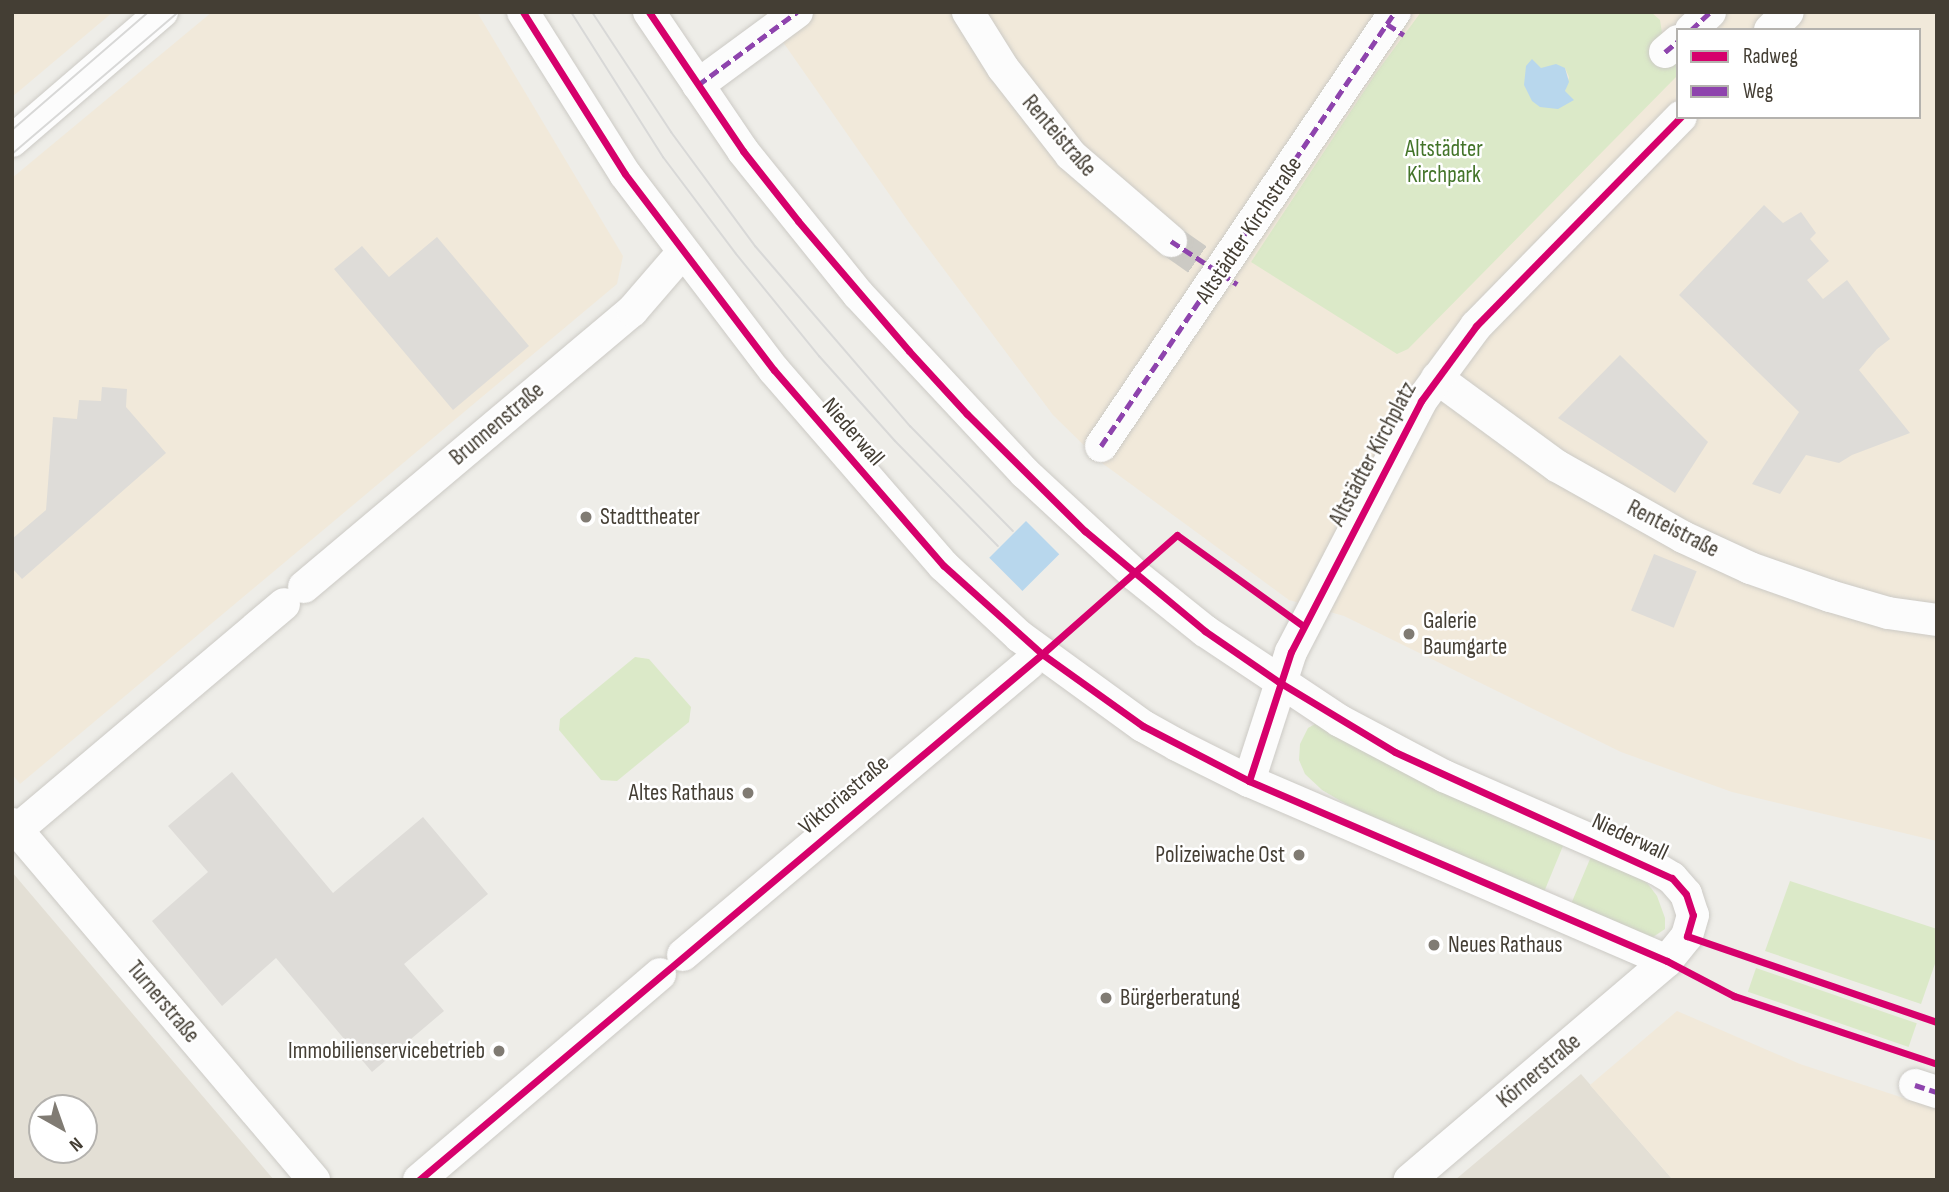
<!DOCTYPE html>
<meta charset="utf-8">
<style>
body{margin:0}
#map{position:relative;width:1949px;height:1192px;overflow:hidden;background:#eeede8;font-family:"Sofia Sans Condensed",sans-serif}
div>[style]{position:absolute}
.residential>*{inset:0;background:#e3dfd5}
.commercial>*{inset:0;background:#f1e9da}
.green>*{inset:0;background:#dbe9c8;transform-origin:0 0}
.parking>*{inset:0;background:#dedcd8;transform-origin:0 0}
.water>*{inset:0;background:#b8d7ed;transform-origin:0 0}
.street-tunnel>*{height:32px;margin-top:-16px;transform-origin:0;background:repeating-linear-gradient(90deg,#cccac4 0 32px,transparent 0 48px)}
.roads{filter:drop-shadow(0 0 2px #cccac5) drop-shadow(0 0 2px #cccac5)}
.street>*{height:32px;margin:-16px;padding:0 16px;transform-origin:16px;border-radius:16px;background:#fcfcfc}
.tram>*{height:2px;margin:-1px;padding:0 1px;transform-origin:1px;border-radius:1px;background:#d8d8d7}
.quiet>*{height:5px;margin-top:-2.5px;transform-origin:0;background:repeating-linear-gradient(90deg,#8e44ad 0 10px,transparent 0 15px)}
.cycleway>*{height:7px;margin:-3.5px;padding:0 3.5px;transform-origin:3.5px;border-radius:3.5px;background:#d6006c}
.dots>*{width:19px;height:19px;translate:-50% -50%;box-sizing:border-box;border:4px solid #fff;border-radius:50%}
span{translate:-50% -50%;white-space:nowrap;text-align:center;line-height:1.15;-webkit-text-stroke:5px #fff;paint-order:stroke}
.street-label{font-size:23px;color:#443e34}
.park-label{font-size:23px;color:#437429}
.poi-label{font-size:23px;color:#443e34}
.left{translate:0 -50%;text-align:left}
.right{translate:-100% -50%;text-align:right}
.frame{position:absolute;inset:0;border:14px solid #443e34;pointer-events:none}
.legend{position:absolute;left:1676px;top:28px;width:245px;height:91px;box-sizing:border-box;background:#fff;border:2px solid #b4b2ae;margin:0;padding:9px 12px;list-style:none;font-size:21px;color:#443e34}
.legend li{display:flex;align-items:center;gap:14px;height:35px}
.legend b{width:35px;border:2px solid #b4b2ae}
.north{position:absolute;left:28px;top:1094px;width:70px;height:70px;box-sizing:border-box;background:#fff;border:2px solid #b4b2ae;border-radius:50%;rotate:140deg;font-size:19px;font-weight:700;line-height:28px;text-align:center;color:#443e34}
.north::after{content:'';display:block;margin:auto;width:24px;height:32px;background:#807b73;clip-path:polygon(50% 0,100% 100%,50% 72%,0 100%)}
</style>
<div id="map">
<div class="residential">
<i style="clip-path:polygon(evenodd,12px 872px,274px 1180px,12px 1180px,12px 872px,42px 1108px,84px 1108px,84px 1150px,42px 1150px,42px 1108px)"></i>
<i style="clip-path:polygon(1581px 1074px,1673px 1180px,1455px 1180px)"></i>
</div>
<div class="commercial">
<i style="clip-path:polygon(12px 12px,113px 12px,12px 97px)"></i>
<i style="clip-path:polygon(212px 12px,477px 12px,623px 256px,617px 284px,20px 784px,12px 774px,12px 178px)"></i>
<i style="clip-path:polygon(evenodd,762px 12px,1937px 12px,1937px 841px,1732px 792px,1621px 752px,1344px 616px,1289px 600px,1102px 463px,1053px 415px,910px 224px,762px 12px,1678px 30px,1919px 30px,1919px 117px,1678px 117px,1678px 30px)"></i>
<i style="clip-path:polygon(1677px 1011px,1800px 1064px,1937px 1109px,1937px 1180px,1673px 1180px,1590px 1085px)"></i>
</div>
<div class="green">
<i style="clip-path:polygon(evenodd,1421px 12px,1651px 12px,1660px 20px,1665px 52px,1678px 65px,1678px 75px,1408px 349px,1397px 354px,1251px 262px,1376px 73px,1421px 12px,1542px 68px,1565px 68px,1569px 77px,1565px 91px,1524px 85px,1542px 68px)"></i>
<i style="clip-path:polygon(635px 657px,649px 659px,691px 707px,689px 722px,617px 781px,601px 780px,559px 730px,560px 719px)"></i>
<i style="clip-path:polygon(1315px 724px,1565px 841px,1544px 892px,1351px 807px,1322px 790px,1305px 774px,1299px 760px,1300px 744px,1308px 728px)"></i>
<i style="clip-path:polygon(1593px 852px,1630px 870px,1648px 884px,1657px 896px,1665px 918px,1665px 929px,1653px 937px,1642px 935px,1571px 904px)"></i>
<i style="clip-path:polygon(1790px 881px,1937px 929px,1937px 958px,1921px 1004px,1765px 951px)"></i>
<i style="left:1756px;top:968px;width:170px;height:25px;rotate:19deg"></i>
</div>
<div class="parking">
<i style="clip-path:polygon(1764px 205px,1783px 223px,1801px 212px,1816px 233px,1810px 239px,1829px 261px,1807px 280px,1823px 299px,1847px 280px,1890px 339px,1877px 349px,1859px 370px,1910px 433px,1852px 455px,1839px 463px,1806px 455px,1780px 494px,1752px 484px,1799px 412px,1679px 295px)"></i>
<i style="clip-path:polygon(437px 237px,529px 346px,453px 410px,334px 269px,362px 246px,389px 277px)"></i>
<i style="clip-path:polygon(1620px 355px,1708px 442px,1675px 493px,1558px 418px)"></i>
<i style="clip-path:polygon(102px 387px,127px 389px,126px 407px,166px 453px,22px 579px,12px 568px,12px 539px,46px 510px,53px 417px,77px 419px,79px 400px,101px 401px)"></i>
<i style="left:1654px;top:554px;width:46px;height:61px;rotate:22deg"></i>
<i style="clip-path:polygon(232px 772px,333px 893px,423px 817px,488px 894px,404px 964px,444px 1011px,372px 1072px,276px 958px,222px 1006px,152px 921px,208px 872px,168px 826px)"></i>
</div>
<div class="water">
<i style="clip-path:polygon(1532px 59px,1541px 68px,1556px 64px,1565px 68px,1569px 82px,1565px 91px,1574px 100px,1558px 109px,1540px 107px,1532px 101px,1524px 85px,1526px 66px)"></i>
<i style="left:1026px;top:521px;width:47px;height:52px;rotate:45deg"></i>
</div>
<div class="street-tunnel">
<i style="left:1171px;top:241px;width:35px;rotate:35deg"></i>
</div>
<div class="roads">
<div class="street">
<i style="left:523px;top:12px;width:191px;rotate:57.8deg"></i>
<i style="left:625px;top:174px;width:246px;rotate:52.8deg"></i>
<i style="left:774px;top:370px;width:259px;rotate:49.1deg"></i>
<i style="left:944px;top:566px;width:103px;rotate:43deg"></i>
<i style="left:1019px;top:636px;width:153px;rotate:36deg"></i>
<i style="left:1143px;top:726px;width:39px;rotate:29deg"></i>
<i style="left:1177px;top:745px;width:80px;rotate:26.6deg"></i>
<i style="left:1249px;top:781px;width:455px;rotate:23.3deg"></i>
<i style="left:649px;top:12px;width:168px;rotate:55.9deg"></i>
<i style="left:743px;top:151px;width:184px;rotate:51.2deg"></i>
<i style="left:858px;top:294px;width:245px;rotate:47deg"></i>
<i style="left:1025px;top:473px;width:149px;rotate:42.8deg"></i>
<i style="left:1134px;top:574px;width:91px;rotate:38.8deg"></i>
<i style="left:1205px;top:631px;width:162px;rotate:33.7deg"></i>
<i style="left:1340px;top:721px;width:118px;rotate:27.9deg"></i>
<i style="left:1444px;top:776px;width:232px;rotate:23.6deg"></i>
<i style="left:1657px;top:869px;width:17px;rotate:31deg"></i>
<i style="left:1672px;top:878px;width:21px;rotate:49deg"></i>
<i style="left:1686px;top:894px;width:22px;rotate:72deg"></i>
<i style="left:1693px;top:915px;width:22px;rotate:106deg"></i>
<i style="left:1687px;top:936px;width:32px;rotate:129deg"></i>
<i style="left:1667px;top:961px;width:338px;rotate:139.6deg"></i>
<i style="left:968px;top:12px;width:66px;rotate:58deg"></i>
<i style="left:1003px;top:68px;width:110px;rotate:52deg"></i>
<i style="left:1071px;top:155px;width:132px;rotate:40.7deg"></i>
<i style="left:1691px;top:30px;width:26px;rotate:-43deg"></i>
<i style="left:1770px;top:30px;width:25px;rotate:-45deg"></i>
<i style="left:1665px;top:52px;width:17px;rotate:-40deg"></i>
<i style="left:698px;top:85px;width:123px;rotate:-36.4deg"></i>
<i style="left:12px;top:141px;width:198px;rotate:-40.7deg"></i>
<i style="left:1437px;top:378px;width:149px;rotate:36.3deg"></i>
<i style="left:1557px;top:466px;width:145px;rotate:29.4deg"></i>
<i style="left:1683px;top:537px;width:74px;rotate:24.8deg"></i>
<i style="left:1750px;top:568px;width:85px;rotate:19.3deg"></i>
<i style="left:1830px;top:596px;width:60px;rotate:16.3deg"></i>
<i style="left:1888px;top:613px;width:49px;rotate:8.1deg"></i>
<i style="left:1101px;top:446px;width:524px;rotate:-55.89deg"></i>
<i style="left:304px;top:587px;width:429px;rotate:-40.1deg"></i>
<i style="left:632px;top:311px;width:77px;rotate:-49.2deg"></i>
<i style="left:1249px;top:781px;width:136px;rotate:-72deg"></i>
<i style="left:1291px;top:652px;width:283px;rotate:-62.6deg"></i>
<i style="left:1421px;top:401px;width:93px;rotate:-53.7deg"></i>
<i style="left:1476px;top:326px;width:293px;rotate:-45.6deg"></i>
<i style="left:12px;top:824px;width:467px;rotate:49.7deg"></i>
<i style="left:12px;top:834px;width:356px;rotate:-40.2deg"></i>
<i style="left:683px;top:955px;width:452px;rotate:-40.1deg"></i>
<i style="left:1915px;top:1085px;width:23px;rotate:18deg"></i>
<i style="left:419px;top:1180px;width:317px;rotate:-40.5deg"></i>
</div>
</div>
<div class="tram">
<i style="left:571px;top:12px;width:172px;rotate:57.6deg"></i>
<i style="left:663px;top:157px;width:121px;rotate:53deg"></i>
<i style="left:736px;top:254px;width:132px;rotate:50.9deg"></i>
<i style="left:819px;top:356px;width:114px;rotate:48.2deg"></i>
<i style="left:895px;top:441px;width:147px;rotate:45.6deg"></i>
<i style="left:592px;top:12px;width:144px;rotate:56.6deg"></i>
<i style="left:671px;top:132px;width:142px;rotate:53.6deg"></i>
<i style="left:755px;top:246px;width:238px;rotate:49.3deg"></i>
<i style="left:910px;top:426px;width:147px;rotate:45.6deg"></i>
<i style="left:12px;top:130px;width:180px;rotate:-40.9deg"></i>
<i style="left:12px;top:154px;width:218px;rotate:-40.5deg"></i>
</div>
<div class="quiet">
<i style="left:1387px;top:24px;width:20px;rotate:33deg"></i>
<i style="left:1691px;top:30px;width:26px;rotate:-43deg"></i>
<i style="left:1665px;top:52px;width:17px;rotate:-40deg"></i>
<i style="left:698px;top:85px;width:123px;rotate:-36.4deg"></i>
<i style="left:1171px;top:241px;width:79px;rotate:33.1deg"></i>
<i style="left:1101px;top:446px;width:524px;rotate:-55.89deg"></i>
<i style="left:1915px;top:1085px;width:23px;rotate:18deg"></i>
</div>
<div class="cycleway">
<i style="left:523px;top:12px;width:191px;rotate:57.8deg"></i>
<i style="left:625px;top:174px;width:246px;rotate:52.8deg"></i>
<i style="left:774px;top:370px;width:259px;rotate:49.1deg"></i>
<i style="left:944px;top:566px;width:132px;rotate:41.9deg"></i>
<i style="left:1042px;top:654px;width:124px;rotate:35.5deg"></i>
<i style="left:1143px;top:726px;width:119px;rotate:27.4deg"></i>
<i style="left:1249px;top:781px;width:455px;rotate:23.3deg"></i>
<i style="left:1667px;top:961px;width:76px;rotate:27.6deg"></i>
<i style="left:1734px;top:996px;width:214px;rotate:18.5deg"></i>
<i style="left:649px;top:12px;width:168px;rotate:55.9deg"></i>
<i style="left:743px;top:151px;width:89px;rotate:51.8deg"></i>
<i style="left:798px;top:221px;width:171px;rotate:49.5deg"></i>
<i style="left:909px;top:351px;width:86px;rotate:47.4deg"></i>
<i style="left:967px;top:414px;width:166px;rotate:44.8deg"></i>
<i style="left:1085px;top:531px;width:156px;rotate:39.8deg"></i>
<i style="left:1205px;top:631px;width:90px;rotate:34.6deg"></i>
<i style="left:1279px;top:682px;width:135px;rotate:31.1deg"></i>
<i style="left:1395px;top:752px;width:304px;rotate:24.5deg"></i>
<i style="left:1672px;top:878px;width:21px;rotate:49deg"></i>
<i style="left:1686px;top:894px;width:22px;rotate:72deg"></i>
<i style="left:1693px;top:915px;width:22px;rotate:106deg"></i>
<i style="left:1687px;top:936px;width:264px;rotate:19deg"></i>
<i style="left:1249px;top:781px;width:136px;rotate:-72deg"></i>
<i style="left:1291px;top:652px;width:283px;rotate:-62.6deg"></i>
<i style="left:1421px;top:401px;width:93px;rotate:-53.7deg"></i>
<i style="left:1476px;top:326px;width:293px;rotate:-45.6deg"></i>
<i style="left:419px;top:1180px;width:815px;rotate:-40.17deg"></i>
<i style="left:1042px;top:654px;width:180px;rotate:-41.4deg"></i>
<i style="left:1177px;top:535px;width:155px;rotate:35.8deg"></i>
</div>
<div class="dots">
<i style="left:586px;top:517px;background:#807b73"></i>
<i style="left:1409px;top:634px;background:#807b73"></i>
<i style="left:748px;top:793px;background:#807b73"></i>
<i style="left:1299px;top:855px;background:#807b73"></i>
<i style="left:1434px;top:945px;background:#807b73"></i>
<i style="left:1106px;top:998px;background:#807b73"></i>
<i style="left:499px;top:1051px;background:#807b73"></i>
</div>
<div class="street-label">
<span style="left:1059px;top:136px;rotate:49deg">Renteistraße</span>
<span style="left:1249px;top:230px;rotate:-56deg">Altstädter Kirchstraße</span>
<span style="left:497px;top:424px;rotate:-40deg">Brunnenstraße</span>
<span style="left:853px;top:432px;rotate:49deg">Niederwall</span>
<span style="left:1373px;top:454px;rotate:-62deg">Altstädter Kirchplatz</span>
<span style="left:1673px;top:529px;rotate:27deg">Renteistraße</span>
<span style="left:844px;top:795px;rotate:-40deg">Viktoriastraße</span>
<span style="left:1630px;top:837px;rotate:25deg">Niederwall</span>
<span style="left:163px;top:1002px;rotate:50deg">Turnerstraße</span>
<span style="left:1539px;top:1071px;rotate:-40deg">Körnerstraße</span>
</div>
<div class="park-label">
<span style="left:1444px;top:162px">Altstädter<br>Kirchpark</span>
</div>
<div class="poi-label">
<span class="left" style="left:600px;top:517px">Stadttheater</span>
<span class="left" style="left:1423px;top:634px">Galerie<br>Baumgarte</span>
<span class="right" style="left:734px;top:793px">Altes Rathaus</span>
<span class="right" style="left:1285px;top:855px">Polizeiwache Ost</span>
<span class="left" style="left:1448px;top:945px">Neues Rathaus</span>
<span class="left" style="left:1120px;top:998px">Bürgerberatung</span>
<span class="right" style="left:485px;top:1051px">Immobilienservicebetrieb</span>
</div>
<div class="frame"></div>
<ul class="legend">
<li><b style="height:9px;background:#d6006c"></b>Radweg</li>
<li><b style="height:9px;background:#8e44ad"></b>Weg</li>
</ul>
<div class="north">N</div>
</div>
